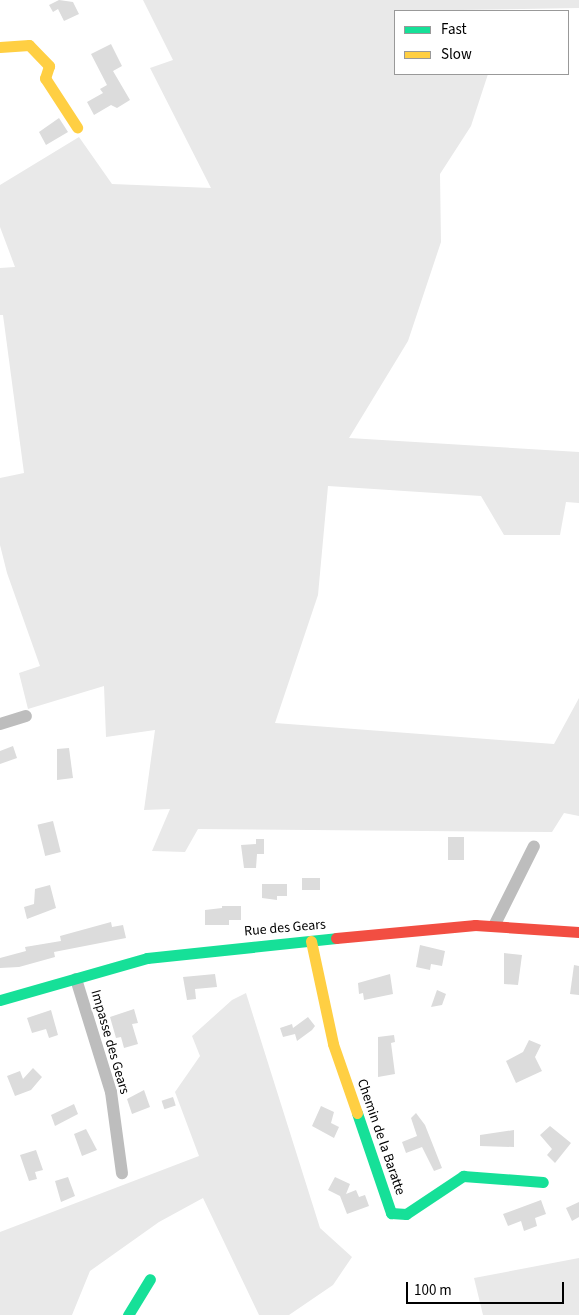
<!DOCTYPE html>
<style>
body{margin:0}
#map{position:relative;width:579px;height:1315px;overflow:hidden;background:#fff;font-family:"Source Sans 3",sans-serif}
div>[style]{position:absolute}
.green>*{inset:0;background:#e9e9e9}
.building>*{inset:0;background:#dcdcdc;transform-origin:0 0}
.street>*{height:12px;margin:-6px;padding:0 6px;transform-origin:6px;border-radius:6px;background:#bdbdbd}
.fast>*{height:11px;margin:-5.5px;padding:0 5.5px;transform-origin:5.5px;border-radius:5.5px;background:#16e098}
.slow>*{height:11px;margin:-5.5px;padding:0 5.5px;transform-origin:5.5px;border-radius:5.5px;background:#ffcf43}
.jam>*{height:11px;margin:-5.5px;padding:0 5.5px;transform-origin:5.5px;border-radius:5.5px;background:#f24e42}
span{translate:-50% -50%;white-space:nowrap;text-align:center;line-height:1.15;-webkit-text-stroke:4px #fff;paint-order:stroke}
.street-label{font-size:14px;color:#000}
.legend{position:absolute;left:394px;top:10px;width:175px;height:65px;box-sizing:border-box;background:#fff;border:1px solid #999;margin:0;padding:6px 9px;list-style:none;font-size:15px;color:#000}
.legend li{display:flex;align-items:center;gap:10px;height:25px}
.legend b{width:25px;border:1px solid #999}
.scale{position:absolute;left:406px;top:1282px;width:158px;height:22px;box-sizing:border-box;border:2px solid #000;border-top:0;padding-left:6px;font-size:15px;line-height:18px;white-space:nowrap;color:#000;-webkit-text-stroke:4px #fff;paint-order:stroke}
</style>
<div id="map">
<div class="green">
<i style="clip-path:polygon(143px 0,579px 0,579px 8px,395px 11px,395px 74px,488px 74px,471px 126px,440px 174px,441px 242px,408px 341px,349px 438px,579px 452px,579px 503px,566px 502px,560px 535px,504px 535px,481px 496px,328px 486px,318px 595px,275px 723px,554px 744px,579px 698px,579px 816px,564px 813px,552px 832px,198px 829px,185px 852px,152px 851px,170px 809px,144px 810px,155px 730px,106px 737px,104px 686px,28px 709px,19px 673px,40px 666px,7px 573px,0 545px,0 478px,24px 473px,3px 315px,0 315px,0 268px,15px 267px,0 227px,0 185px,79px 137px,112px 184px,211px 188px,150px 68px,173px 60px)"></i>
<i style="clip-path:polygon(246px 993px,320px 1228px,352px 1257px,333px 1285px,289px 1315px,259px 1315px,203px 1198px,159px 1222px,90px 1271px,72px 1315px,0 1315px,0 1232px,199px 1156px,175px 1092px,200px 1056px,192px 1036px,232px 1000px)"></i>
<i style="clip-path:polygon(579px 1258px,579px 1315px,483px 1315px,474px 1278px)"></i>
</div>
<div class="building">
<i style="clip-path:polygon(59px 0,73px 2px,79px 14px,64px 21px,58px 9px,53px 12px,49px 5px)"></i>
<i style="clip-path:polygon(111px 44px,122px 66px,113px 71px,130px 100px,117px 108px,111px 105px,94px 115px,87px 102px,103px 93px,100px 89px,107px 85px,91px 54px)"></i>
<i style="clip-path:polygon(59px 118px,68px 132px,46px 145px,39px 132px)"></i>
<i style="clip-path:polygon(13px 746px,17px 758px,0 764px,0 751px)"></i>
<i style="clip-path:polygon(69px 748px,73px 778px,57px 780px,57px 749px)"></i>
<i style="left:53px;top:821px;width:32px;height:16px;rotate:76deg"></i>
<i style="left:448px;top:837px;width:16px;height:23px"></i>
<i style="clip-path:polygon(256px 839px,264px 839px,264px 854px,257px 854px,256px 868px,244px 868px,241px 845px,256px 844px)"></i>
<i style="left:302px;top:878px;width:18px;height:12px"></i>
<i style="clip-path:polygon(262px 884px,287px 884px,287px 896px,277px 896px,277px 900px,262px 898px)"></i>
<i style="clip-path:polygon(50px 885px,56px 908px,27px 919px,24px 907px,34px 904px,35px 889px)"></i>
<i style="clip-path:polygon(222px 906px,241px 906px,241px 920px,229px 920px,229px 925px,205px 925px,205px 910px,222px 908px)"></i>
<i style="clip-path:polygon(111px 922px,112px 927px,123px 925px,126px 938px,54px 952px,55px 957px,19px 967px,0 968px,0 958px,26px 951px,25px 947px,61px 941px,60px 936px)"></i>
<i style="clip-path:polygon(420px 945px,445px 951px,442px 966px,431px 964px,430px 970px,416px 967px)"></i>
<i style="clip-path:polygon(504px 953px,522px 955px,518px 985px,504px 984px)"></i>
<i style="clip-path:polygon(574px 965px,579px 966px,579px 995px,570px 994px)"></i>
<i style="clip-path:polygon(215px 974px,217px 987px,195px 989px,196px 999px,187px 1000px,183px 977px)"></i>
<i style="clip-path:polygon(390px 974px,393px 994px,364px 1000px,363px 993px,359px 994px,358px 983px)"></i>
<i style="clip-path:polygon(437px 990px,446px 994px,442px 1005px,431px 1007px)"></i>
<i style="clip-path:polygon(134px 1009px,138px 1023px,132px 1024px,138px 1044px,124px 1048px,121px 1037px,116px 1038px,110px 1017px)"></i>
<i style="clip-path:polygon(51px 1010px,58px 1035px,49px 1038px,46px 1029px,32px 1033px,27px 1018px)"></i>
<i style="clip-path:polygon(308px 1017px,315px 1026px,312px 1030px,297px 1041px,295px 1034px,283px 1037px,280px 1028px,292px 1024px,293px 1028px)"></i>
<i style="clip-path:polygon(394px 1035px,395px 1042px,391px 1043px,395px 1074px,378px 1077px,378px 1037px)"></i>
<i style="clip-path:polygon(529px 1040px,541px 1045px,535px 1057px,542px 1071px,516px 1083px,506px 1061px,523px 1052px)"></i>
<i style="clip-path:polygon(33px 1068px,42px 1077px,31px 1090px,15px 1096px,7px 1076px,20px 1071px,23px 1079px)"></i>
<i style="clip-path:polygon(144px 1090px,150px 1107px,132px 1114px,127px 1099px)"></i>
<i style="left:173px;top:1097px;width:9px;height:12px;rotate:72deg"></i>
<i style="clip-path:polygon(74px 1104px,78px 1114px,55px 1126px,51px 1115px)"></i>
<i style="clip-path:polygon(321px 1106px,334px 1112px,331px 1123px,339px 1127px,334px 1138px,312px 1126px)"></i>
<i style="clip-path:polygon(416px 1113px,425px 1125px,442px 1168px,434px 1171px,422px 1147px,406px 1153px,402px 1142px,417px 1136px,411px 1118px)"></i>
<i style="clip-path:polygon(550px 1126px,571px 1143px,555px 1163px,547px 1155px,552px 1149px,540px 1135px)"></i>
<i style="clip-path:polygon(86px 1129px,97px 1150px,82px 1156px,74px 1134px)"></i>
<i style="clip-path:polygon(514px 1130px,514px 1147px,480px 1146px,480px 1135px)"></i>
<i style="clip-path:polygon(36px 1150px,43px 1170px,35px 1172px,37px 1179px,29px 1181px,20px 1155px)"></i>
<i style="clip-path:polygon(68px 1177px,75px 1196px,61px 1202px,55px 1181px)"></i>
<i style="clip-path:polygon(335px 1177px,350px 1184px,346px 1194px,356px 1190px,359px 1197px,365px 1195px,369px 1206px,347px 1214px,340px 1196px,328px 1190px)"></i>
<i style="clip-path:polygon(541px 1200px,546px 1214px,535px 1218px,537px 1226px,524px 1231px,521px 1221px,508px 1226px,503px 1214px)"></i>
<i style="clip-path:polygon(579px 1202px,579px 1217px,572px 1221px,566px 1208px)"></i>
</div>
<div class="street">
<i style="left:0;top:724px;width:27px;rotate:-17deg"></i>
<i style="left:494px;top:926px;width:89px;rotate:-63.4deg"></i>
<i style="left:76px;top:979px;width:118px;rotate:72.8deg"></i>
<i style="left:111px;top:1092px;width:82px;rotate:82.3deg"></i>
</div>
<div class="fast">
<i style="left:0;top:1000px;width:153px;rotate:-15.9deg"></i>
<i style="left:147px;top:958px;width:190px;rotate:-6deg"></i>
<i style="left:357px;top:1113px;width:106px;rotate:71.2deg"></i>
<i style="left:391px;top:1213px;width:15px;rotate:4deg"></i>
<i style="left:406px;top:1214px;width:69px;rotate:-33.7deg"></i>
<i style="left:463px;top:1176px;width:80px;rotate:4.3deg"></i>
<i style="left:128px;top:1315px;width:42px;rotate:-58.6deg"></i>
</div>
<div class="slow">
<i style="left:0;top:47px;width:29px;rotate:-4deg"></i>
<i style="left:29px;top:45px;width:29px;rotate:46deg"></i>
<i style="left:49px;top:66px;width:13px;rotate:108deg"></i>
<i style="left:45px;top:78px;width:59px;rotate:56.9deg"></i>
<i style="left:311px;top:941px;width:105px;rotate:77.9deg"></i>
<i style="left:333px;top:1044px;width:73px;rotate:70.8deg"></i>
</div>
<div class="jam">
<i style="left:336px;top:938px;width:140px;rotate:-5.3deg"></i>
<i style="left:475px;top:925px;width:104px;rotate:3.9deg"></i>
</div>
<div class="street-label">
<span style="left:285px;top:928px;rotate:-5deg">Rue des Gears</span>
<span style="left:110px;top:1042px;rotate:74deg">Impasse des Gears</span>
<span style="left:381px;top:1137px;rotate:71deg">Chemin de la Baratte</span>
</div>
<ul class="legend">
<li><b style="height:6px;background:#16e098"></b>Fast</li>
<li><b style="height:6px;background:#ffcf43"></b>Slow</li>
</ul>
<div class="scale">100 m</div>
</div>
